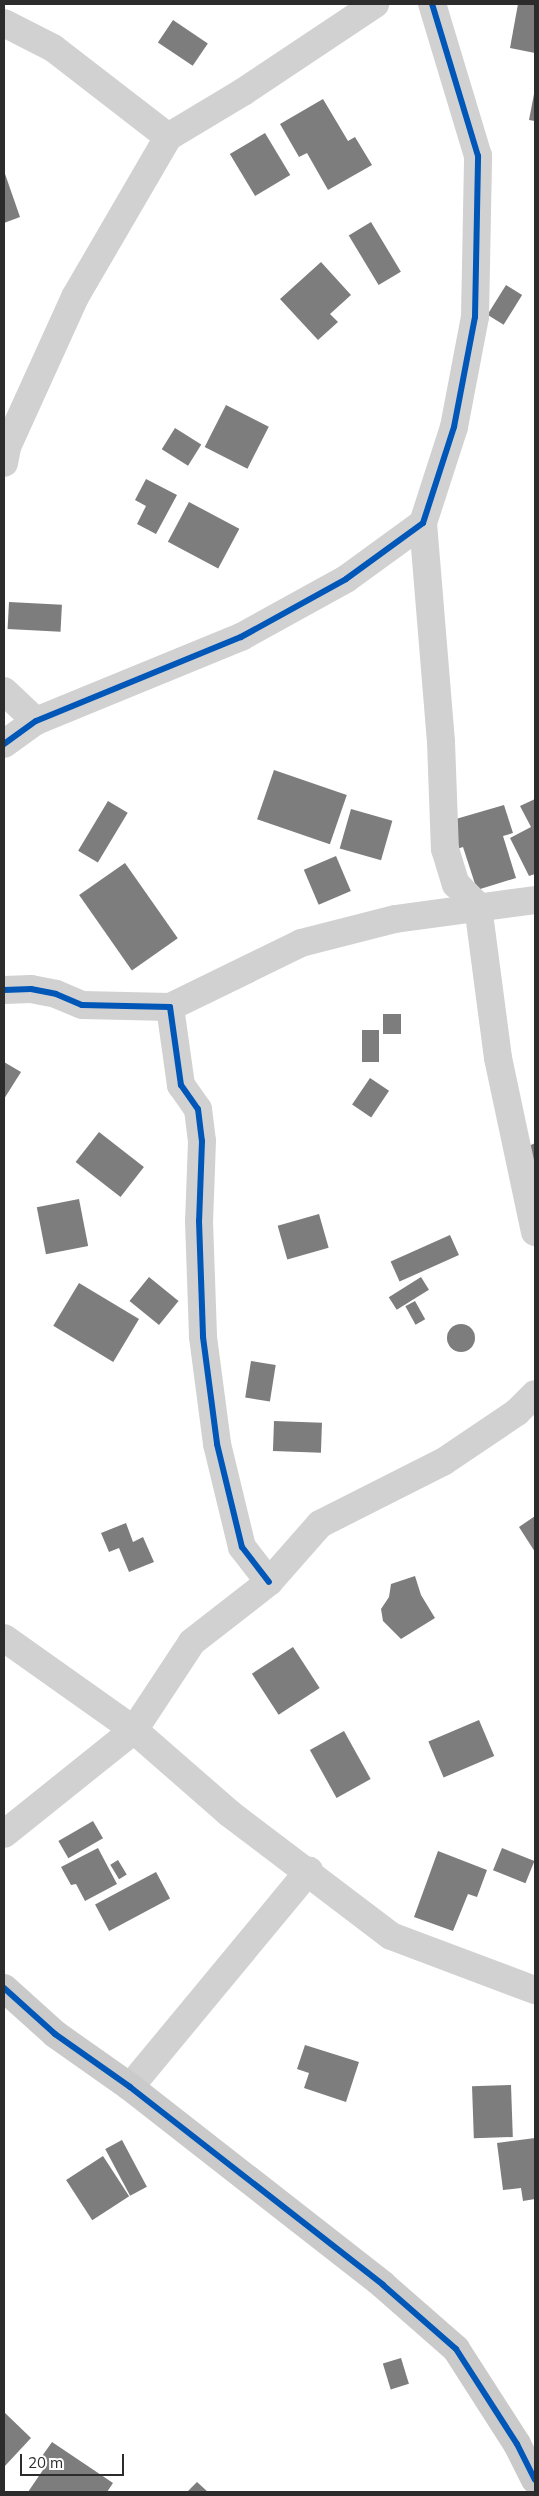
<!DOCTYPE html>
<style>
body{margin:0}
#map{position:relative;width:539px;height:2496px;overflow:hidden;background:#fff;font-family:Mulish,sans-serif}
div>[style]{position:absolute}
.building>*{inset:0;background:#7d7d7d;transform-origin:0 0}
.round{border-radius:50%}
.street>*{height:28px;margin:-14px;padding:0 14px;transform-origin:14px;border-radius:14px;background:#d1d1d1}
.secondary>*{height:28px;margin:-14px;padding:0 14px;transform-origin:14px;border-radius:14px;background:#cacaca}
.cycleway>*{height:6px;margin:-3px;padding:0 3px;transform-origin:3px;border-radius:3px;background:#0057b8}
span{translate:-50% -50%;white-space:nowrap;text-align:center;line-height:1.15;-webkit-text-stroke:5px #fff;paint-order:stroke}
.frame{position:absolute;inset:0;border:5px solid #2c2c2c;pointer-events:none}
.scale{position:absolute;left:20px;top:2454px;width:104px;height:22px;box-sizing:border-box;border:2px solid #2c2c2c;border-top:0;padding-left:6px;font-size:15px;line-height:18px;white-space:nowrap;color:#2c2c2c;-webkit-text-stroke:4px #fff;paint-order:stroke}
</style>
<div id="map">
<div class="building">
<i style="clip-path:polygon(518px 4px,535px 4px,535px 53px,510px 48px)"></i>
<i style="left:173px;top:20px;width:42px;height:27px;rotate:34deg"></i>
<i style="clip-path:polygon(534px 94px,535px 94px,535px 121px,529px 120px)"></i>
<i style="clip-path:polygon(323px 99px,348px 141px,355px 137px,372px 165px,328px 190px,307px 153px,299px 157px,280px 124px)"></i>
<i style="left:265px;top:133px;width:49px;height:41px;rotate:59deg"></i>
<i style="clip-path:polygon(4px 171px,20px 217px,4px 223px)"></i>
<i style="left:371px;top:222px;width:58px;height:26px;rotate:59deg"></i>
<i style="clip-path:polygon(321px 262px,351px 295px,330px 314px,338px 322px,318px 340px,280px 299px)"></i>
<i style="left:506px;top:285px;width:19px;height:35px;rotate:32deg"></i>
<i style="left:226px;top:405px;width:48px;height:47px;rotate:27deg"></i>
<i style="left:175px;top:428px;width:31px;height:25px;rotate:32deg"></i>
<i style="clip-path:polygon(146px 479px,177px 495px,156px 534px,137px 524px,146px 506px,135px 500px)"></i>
<i style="left:189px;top:502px;width:57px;height:45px;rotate:28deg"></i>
<i style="left:9px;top:602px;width:53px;height:27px;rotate:3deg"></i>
<i style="left:274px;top:770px;width:77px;height:52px;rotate:19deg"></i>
<i style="clip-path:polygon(535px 799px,535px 874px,529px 876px,510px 838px,531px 827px,520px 806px)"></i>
<i style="left:108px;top:801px;width:23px;height:58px;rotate:31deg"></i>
<i style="clip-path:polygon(504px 805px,513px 833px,503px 836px,516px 878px,477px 890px,463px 847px,457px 849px,449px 821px)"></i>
<i style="left:351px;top:809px;width:43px;height:41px;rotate:16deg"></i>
<i style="left:336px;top:856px;width:38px;height:35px;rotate:67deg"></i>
<i style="left:125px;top:863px;width:92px;height:56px;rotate:55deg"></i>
<i style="left:383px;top:1014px;width:18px;height:20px"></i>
<i style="left:362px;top:1030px;width:17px;height:32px"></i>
<i style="clip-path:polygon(4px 1062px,21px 1072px,4px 1099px)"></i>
<i style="left:370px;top:1078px;width:23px;height:32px;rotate:34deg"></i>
<i style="left:99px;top:1132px;width:57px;height:38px;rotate:38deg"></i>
<i style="clip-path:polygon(535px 1143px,535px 1164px,527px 1147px)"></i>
<i style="left:79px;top:1199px;width:48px;height:43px;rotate:79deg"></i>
<i style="left:319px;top:1214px;width:35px;height:43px;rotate:74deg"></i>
<i style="left:450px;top:1235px;width:22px;height:65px;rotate:66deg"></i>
<i style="left:149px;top:1277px;width:38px;height:31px;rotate:39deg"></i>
<i style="left:421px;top:1277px;width:15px;height:38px;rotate:58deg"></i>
<i style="left:79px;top:1283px;width:70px;height:50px;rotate:31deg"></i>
<i style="left:415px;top:1301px;width:21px;height:11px;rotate:61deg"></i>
<i class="round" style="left:447px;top:1324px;width:28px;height:28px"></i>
<i style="left:251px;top:1361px;width:25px;height:37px;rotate:9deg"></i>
<i style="left:274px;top:1421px;width:48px;height:30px;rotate:2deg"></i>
<i style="clip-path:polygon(535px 1516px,535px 1552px,519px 1527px)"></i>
<i style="clip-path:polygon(126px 1523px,133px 1542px,143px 1537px,154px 1562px,129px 1572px,119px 1548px,109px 1552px,101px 1533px)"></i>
<i style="clip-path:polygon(415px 1576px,421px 1595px,435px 1618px,401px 1639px,383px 1621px,381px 1609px,389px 1597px,391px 1584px)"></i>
<i style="left:293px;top:1647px;width:49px;height:49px;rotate:57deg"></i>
<i style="left:479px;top:1720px;width:39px;height:55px;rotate:67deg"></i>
<i style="left:344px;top:1731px;width:55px;height:39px;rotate:61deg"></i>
<i style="left:93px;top:1821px;width:20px;height:40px;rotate:60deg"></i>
<i style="clip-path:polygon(98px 1848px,117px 1884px,85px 1901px,76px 1884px,71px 1885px,61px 1867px)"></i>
<i style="left:502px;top:1848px;width:35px;height:24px;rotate:22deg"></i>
<i style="clip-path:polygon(438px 1851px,487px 1870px,477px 1897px,468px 1894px,453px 1931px,414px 1917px)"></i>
<i style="left:118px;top:1860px;width:17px;height:9px;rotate:59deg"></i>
<i style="left:156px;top:1872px;width:30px;height:69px;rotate:62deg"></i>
<i style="clip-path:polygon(305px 2045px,359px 2062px,346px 2102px,304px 2088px,309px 2073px,297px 2069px)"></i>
<i style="left:511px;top:2085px;width:52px;height:39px;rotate:88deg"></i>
<i style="clip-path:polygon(535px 2138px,535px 2199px,523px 2201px,521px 2188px,503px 2190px,497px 2143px)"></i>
<i style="left:122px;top:2140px;width:53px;height:19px;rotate:62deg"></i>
<i style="left:103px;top:2156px;width:48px;height:44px;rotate:57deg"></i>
<i style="left:401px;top:2358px;width:27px;height:19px;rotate:73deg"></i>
<i style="clip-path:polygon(4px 2412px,31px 2438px,4px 2467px)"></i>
<i style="clip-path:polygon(52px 2442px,113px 2483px,107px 2492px,28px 2492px,47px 2464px,40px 2459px)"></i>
<i style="clip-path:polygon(197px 2482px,208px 2492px,188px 2491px)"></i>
</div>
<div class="street">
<i style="left:4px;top:23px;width:55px;rotate:27deg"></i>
<i style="left:53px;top:48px;width:145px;rotate:37.7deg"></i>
<i style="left:4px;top:463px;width:16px;rotate:-79deg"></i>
<i style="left:7px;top:447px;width:165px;rotate:-65.6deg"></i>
<i style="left:75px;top:297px;width:185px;rotate:-59.8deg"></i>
<i style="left:168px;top:137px;width:87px;rotate:-31deg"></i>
<i style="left:243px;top:92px;width:159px;rotate:-33.7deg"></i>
<i style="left:423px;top:523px;width:220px;rotate:85.3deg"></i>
<i style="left:441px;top:742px;width:107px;rotate:87.9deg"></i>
<i style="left:445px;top:849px;width:37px;rotate:73deg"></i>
<i style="left:456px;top:884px;width:31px;rotate:45deg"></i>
<i style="left:478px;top:906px;width:153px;rotate:82.5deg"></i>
<i style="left:498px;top:1058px;width:178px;rotate:78deg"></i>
<i style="left:4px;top:691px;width:44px;rotate:43.2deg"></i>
<i style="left:4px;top:744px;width:39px;rotate:-36deg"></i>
<i style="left:36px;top:721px;width:222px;rotate:-22.3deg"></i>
<i style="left:241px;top:637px;width:120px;rotate:-28.9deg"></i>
<i style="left:346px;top:579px;width:95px;rotate:-36deg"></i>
<i style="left:423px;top:523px;width:101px;rotate:-72.1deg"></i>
<i style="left:454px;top:427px;width:112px;rotate:-79.2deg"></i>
<i style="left:475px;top:317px;width:161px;rotate:-88.9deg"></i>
<i style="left:478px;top:156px;width:159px;rotate:-106.8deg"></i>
<i style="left:4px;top:990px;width:27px;rotate:-2deg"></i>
<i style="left:31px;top:989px;width:25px;rotate:11deg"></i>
<i style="left:56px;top:994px;width:28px;rotate:23deg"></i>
<i style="left:82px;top:1005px;width:88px;rotate:1.3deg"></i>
<i style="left:170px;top:1007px;width:79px;rotate:82deg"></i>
<i style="left:181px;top:1085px;width:29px;rotate:55deg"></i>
<i style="left:198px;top:1109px;width:32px;rotate:83deg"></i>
<i style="left:202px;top:1141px;width:80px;rotate:92.1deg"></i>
<i style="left:199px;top:1221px;width:116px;rotate:88deg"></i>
<i style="left:203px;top:1337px;width:108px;rotate:82.5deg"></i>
<i style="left:217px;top:1444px;width:106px;rotate:76.4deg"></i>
<i style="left:242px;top:1547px;width:44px;rotate:52.4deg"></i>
<i style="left:170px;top:1007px;width:146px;rotate:-26deg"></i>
<i style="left:301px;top:943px;width:97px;rotate:-14.3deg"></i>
<i style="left:395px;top:919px;width:141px;rotate:-7.7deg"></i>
<i style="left:4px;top:1638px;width:159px;rotate:35.3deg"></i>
<i style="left:134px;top:1730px;width:126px;rotate:41.1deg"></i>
<i style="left:229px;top:1813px;width:203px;rotate:37.2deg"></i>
<i style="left:391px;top:1936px;width:154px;rotate:20.6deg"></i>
<i style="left:4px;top:1834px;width:166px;rotate:-38.7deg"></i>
<i style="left:134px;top:1730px;width:105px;rotate:-56.6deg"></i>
<i style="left:192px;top:1642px;width:98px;rotate:-37.9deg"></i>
<i style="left:269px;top:1582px;width:77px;rotate:-48.7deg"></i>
<i style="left:320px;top:1524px;width:138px;rotate:-26.8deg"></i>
<i style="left:443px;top:1462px;width:89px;rotate:-34deg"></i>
<i style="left:517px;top:1412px;width:25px;rotate:-45deg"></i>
<i style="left:130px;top:2087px;width:281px;rotate:-50.4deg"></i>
</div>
<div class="secondary">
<i style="left:4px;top:1988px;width:69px;rotate:42deg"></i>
<i style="left:55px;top:2034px;width:92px;rotate:35.2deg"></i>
<i style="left:130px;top:2087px;width:321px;rotate:38deg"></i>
<i style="left:383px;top:2285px;width:97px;rotate:41.2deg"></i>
<i style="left:456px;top:2349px;width:113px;rotate:57.3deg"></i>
<i style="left:517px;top:2444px;width:40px;rotate:63.4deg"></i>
</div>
<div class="cycleway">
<i style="left:4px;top:744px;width:39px;rotate:-36deg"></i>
<i style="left:36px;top:721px;width:222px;rotate:-22.3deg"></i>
<i style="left:241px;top:637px;width:120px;rotate:-28.9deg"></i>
<i style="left:346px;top:579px;width:95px;rotate:-36deg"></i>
<i style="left:423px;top:523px;width:101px;rotate:-72.1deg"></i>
<i style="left:454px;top:427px;width:112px;rotate:-79.2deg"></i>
<i style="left:475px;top:317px;width:161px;rotate:-88.9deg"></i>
<i style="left:478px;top:156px;width:159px;rotate:-106.8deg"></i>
<i style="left:4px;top:990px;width:27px;rotate:-2deg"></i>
<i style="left:31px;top:989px;width:25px;rotate:11deg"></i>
<i style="left:56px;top:994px;width:28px;rotate:23deg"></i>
<i style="left:82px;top:1005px;width:88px;rotate:1.3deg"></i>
<i style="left:170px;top:1007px;width:79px;rotate:82deg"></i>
<i style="left:181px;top:1085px;width:29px;rotate:55deg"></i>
<i style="left:198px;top:1109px;width:32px;rotate:83deg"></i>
<i style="left:202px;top:1141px;width:80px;rotate:92.1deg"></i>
<i style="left:199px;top:1221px;width:116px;rotate:88deg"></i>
<i style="left:203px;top:1337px;width:108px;rotate:82.5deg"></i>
<i style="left:217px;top:1444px;width:106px;rotate:76.4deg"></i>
<i style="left:242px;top:1547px;width:44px;rotate:52.4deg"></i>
<i style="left:4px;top:1988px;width:69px;rotate:42deg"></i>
<i style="left:55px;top:2034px;width:92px;rotate:35.2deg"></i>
<i style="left:130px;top:2087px;width:321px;rotate:38deg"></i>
<i style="left:383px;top:2285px;width:97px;rotate:41.2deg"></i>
<i style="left:456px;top:2349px;width:113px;rotate:57.3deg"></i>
<i style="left:517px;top:2444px;width:40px;rotate:63.4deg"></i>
</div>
<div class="frame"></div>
<div class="scale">20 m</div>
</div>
